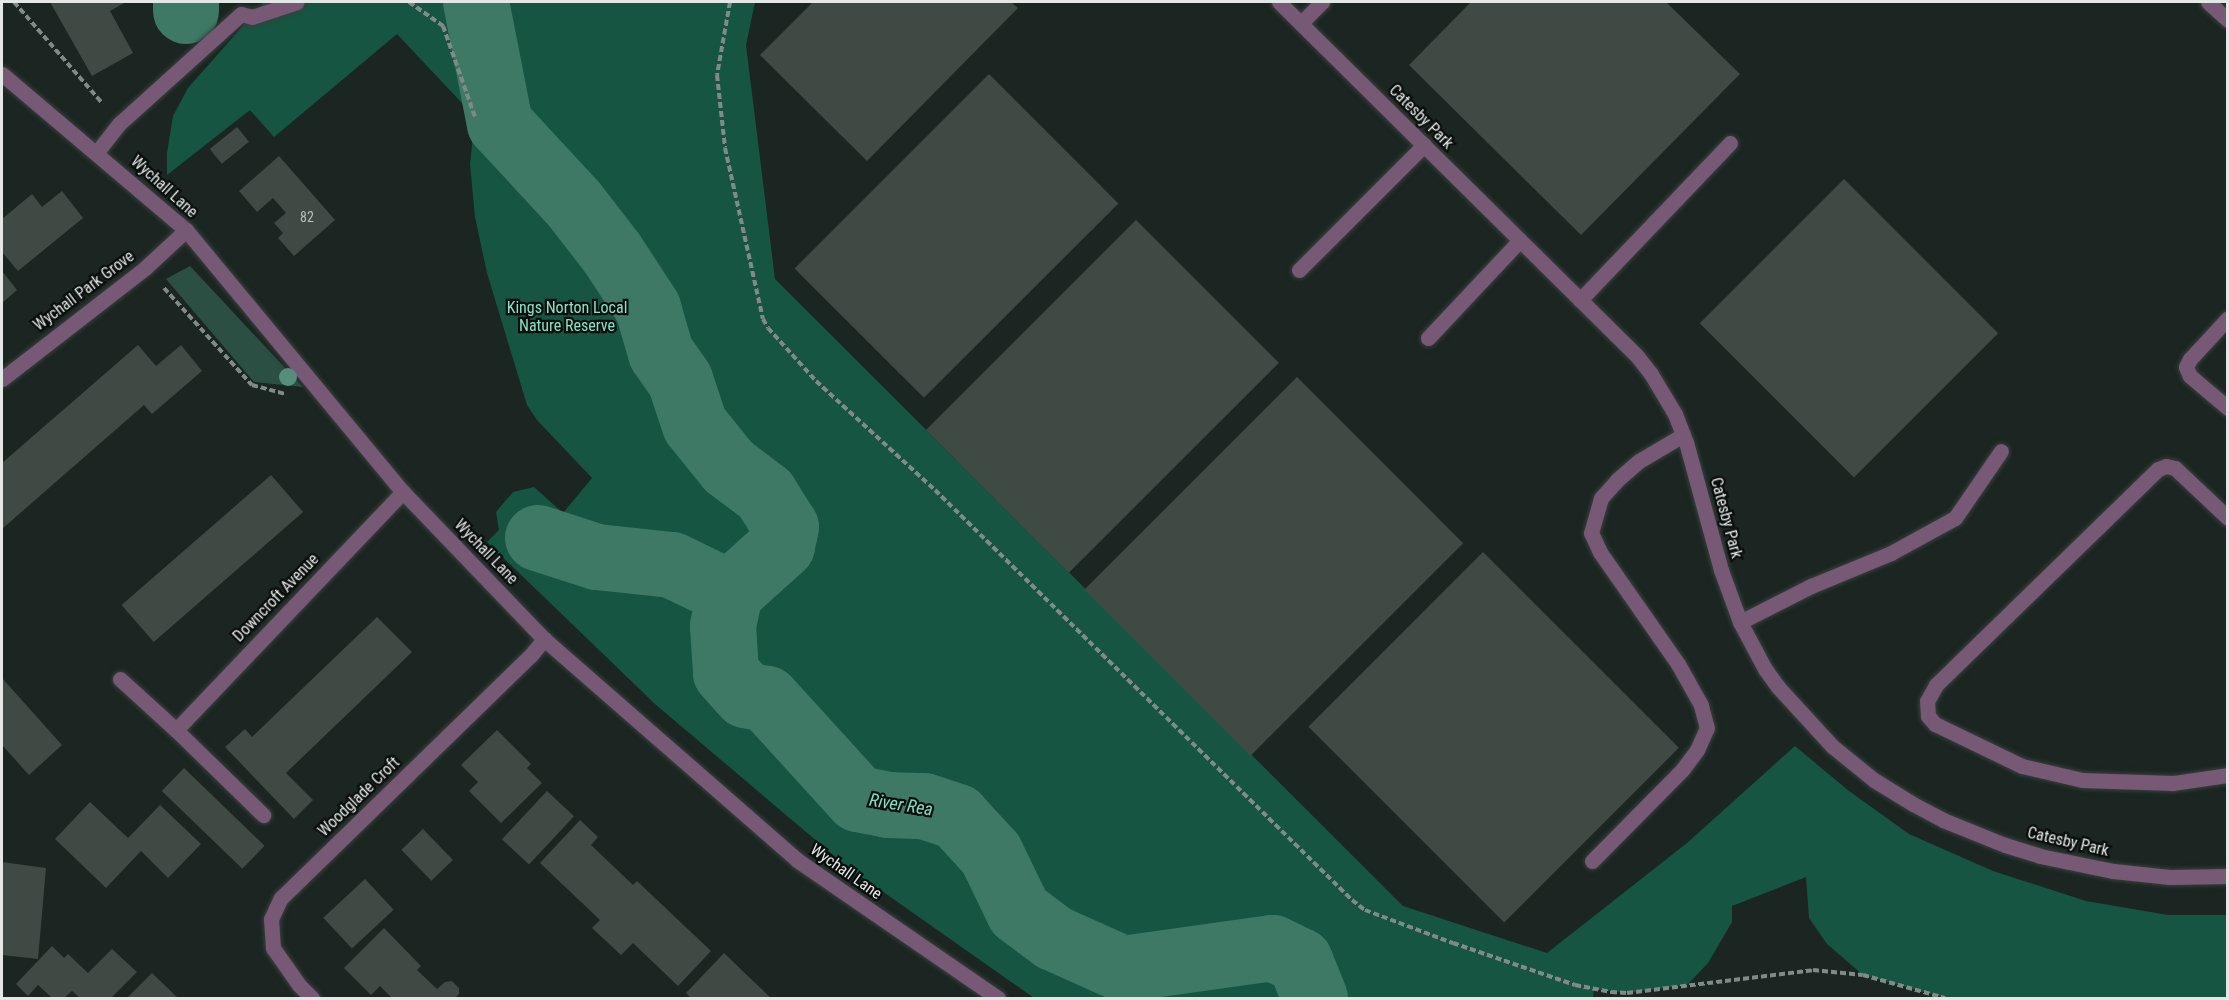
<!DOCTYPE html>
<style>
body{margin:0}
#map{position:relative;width:2229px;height:1000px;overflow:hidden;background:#1b2521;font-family:"Roboto Condensed",sans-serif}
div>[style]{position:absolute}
.green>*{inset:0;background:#2b4f42}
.forest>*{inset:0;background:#165542}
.river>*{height:66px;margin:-33px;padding:0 33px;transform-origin:33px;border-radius:33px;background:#3e7965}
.building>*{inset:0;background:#3f4a45;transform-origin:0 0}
.path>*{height:4px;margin-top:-2px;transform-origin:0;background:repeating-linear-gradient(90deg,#828a87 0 6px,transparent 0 9px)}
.roads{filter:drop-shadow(0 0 2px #37403c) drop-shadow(0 0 2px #37403c)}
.minor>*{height:15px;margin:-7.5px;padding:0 7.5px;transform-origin:7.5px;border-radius:7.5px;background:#775875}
.trees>*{width:18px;height:18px;margin:-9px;border-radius:50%;background:#578e7b}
span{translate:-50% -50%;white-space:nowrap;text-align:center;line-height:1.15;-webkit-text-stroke:4.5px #090d0c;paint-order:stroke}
.number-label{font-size:14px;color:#b8c0bd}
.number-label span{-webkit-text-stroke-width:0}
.street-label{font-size:16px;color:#e1e8e5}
.park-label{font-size:16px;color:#88e4c4}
.water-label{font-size:18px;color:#84e0c0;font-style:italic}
.frame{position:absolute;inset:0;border:3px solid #e1e8e5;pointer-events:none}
</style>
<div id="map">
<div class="green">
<i style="clip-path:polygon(190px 266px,303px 387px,254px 382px,166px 279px)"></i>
</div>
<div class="forest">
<i style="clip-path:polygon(264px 2px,755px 2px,746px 45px,775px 279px,1403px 906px,1547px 953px,1687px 843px,1795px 746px,1849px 791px,1909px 834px,1993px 871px,2086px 901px,2168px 915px,2227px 915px,2227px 998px,1945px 998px,1863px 975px,1827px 944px,1809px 918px,1806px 877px,1732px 906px,1732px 922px,1708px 963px,1687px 985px,1627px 993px,1594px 989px,1593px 998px,1034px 998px,845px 865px,655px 704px,487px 542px,499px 530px,496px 512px,513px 492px,534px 487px,563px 513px,592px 478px,537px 420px,527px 405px,487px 273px,475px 217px,470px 164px,475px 117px,397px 34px,274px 137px,250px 110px,167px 175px,167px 153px,173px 116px,188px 88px)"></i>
</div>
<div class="river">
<i style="left:476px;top:2px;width:124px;rotate:78.9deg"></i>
<i style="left:500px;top:124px;width:109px;rotate:47.2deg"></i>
<i style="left:574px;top:204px;width:62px;rotate:52.2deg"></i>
<i style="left:612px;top:253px;width:66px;rotate:56.8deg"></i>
<i style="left:648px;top:308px;width:47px;rotate:73.9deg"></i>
<i style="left:661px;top:353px;width:33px;rotate:55deg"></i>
<i style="left:680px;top:380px;width:47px;rotate:71.6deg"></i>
<i style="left:695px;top:425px;width:54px;rotate:51deg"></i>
<i style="left:729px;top:467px;width:45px;rotate:36.9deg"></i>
<i style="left:765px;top:494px;width:39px;rotate:58deg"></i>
<i style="left:786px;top:527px;width:19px;rotate:102deg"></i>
<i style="left:782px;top:546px;width:70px;rotate:137.9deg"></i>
<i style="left:186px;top:11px;width:9px;rotate:-90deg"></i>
<i style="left:538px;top:538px;width:62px;rotate:17.9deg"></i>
<i style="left:597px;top:557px;width:75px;rotate:6.1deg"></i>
<i style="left:672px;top:565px;width:64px;rotate:25.8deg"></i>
<i style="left:730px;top:593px;width:34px;rotate:102deg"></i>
<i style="left:723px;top:626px;width:47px;rotate:86.3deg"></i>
<i style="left:726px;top:673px;width:30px;rotate:48deg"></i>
<i style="left:746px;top:695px;width:21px;rotate:11deg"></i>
<i style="left:767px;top:699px;width:135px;rotate:47.7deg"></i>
<i style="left:858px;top:799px;width:31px;rotate:11deg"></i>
<i style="left:888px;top:805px;width:36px;rotate:2deg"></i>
<i style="left:924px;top:806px;width:35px;rotate:18deg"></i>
<i style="left:957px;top:817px;width:50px;rotate:47.4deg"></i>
<i style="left:991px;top:854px;width:64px;rotate:64.2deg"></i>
<i style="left:1019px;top:912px;width:44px;rotate:36.6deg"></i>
<i style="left:1054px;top:938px;width:76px;rotate:24.2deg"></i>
<i style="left:1123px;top:969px;width:151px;rotate:-8deg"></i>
<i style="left:1273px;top:948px;width:30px;rotate:26deg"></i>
<i style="left:1300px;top:961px;width:40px;rotate:68deg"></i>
</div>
<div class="building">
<i style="clip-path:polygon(50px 2px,126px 2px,110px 11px,133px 53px,92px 76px)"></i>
<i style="clip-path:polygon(813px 2px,1011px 2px,1018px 8px,867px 161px,760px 55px)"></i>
<i style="clip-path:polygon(1471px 2px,1666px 2px,1740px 74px,1581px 235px,1409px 65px)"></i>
<i style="left:989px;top:74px;width:183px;height:275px;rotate:45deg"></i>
<i style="left:237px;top:127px;width:19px;height:35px;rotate:51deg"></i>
<i style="clip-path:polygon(279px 156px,335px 220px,294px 256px,278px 238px,283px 233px,274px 223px,286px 213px,280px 206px,273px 198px,257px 212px,239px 191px)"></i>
<i style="left:1844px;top:179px;width:218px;height:204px;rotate:45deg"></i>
<i style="clip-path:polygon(62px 191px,83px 218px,18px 271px,2px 252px,2px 219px,32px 194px,42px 207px)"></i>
<i style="left:1136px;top:220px;width:202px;height:297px;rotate:45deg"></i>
<i style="clip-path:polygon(2px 271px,17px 290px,2px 303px)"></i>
<i style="clip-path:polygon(138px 345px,156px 366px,181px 345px,202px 371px,152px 414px,144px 405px,2px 529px,2px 463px)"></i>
<i style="left:1297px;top:377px;width:235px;height:301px;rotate:45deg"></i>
<i style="left:271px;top:475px;width:49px;height:198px;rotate:49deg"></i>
<i style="left:1483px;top:552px;width:277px;height:247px;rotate:45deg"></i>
<i style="clip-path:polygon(377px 617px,412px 652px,286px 773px,313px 800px,294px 819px,225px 747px,245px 729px,252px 737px)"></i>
<i style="clip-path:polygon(2px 678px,62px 745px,29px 775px,2px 745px)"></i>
<i style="clip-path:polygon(497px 730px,531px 764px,527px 768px,542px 783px,501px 823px,469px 791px,478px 782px,461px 765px)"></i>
<i style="left:184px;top:768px;width:112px;height:32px;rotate:44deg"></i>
<i style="left:547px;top:791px;width:37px;height:66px;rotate:43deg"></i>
<i style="clip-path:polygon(90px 802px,128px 838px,160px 805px,201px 844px,168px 878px,141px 851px,106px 888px,55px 839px)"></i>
<i style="clip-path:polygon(580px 820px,598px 837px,591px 845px,633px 885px,637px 881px,711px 951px,678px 986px,633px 943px,621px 955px,592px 928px,600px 920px,540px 863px)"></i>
<i style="left:423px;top:829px;width:43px;height:30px;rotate:46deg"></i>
<i style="clip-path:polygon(2px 862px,46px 868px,38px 959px,2px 955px)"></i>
<i style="left:365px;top:879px;width:42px;height:57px;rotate:47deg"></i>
<i style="clip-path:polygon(384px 928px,421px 966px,417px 970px,437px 989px,445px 982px,452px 981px,459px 988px,459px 994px,455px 998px,392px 998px,380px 986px,371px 995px,344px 968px)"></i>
<i style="clip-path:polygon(52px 946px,64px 958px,68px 954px,88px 973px,112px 949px,137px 972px,111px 998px,80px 998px,72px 991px,64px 998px,52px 998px,38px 985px,28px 996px,16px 984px)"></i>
<i style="clip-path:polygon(724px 953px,752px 980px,771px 998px,691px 998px,686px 993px)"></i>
<i style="clip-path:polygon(152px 973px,178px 998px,127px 998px)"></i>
</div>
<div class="path">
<i style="left:14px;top:2px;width:135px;rotate:48.9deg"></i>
<i style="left:409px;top:2px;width:42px;rotate:35.2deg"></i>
<i style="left:443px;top:26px;width:96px;rotate:70.6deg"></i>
<i style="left:730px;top:2px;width:74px;rotate:100.1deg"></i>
<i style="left:717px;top:75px;width:73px;rotate:83.7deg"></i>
<i style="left:725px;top:148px;width:175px;rotate:77.5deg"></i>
<i style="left:763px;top:319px;width:10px;rotate:61deg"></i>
<i style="left:768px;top:328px;width:72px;rotate:47.8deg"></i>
<i style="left:816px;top:381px;width:161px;rotate:42.5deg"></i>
<i style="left:935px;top:490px;width:585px;rotate:44.52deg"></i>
<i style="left:1352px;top:900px;width:16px;rotate:38deg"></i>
<i style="left:1365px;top:910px;width:94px;rotate:20.6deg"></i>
<i style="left:1453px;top:943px;width:129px;rotate:19deg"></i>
<i style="left:1575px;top:985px;width:37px;rotate:11deg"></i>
<i style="left:1611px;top:992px;width:16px;rotate:4deg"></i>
<i style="left:1627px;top:993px;width:187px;rotate:-7deg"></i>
<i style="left:1813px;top:970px;width:50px;rotate:5.7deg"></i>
<i style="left:1863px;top:975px;width:85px;rotate:15.7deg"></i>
<i style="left:164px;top:288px;width:131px;rotate:47.8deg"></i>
<i style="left:252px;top:385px;width:35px;rotate:15deg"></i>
</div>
<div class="roads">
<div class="minor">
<i style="left:1279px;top:2px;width:503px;rotate:44.68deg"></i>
<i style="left:1637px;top:356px;width:23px;rotate:52deg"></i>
<i style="left:1651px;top:374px;width:47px;rotate:59deg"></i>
<i style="left:1675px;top:414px;width:30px;rotate:69deg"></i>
<i style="left:1686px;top:442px;width:133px;rotate:74.7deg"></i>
<i style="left:1721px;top:570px;width:55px;rotate:69.9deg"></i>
<i style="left:1740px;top:622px;width:53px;rotate:62deg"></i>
<i style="left:1765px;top:669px;width:22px;rotate:54deg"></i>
<i style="left:1778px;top:687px;width:80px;rotate:47.5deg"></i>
<i style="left:1832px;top:746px;width:54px;rotate:39deg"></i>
<i style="left:1874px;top:780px;width:46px;rotate:31.6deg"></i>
<i style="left:1913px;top:804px;width:34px;rotate:28deg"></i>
<i style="left:1943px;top:820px;width:67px;rotate:22deg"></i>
<i style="left:2005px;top:845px;width:37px;rotate:17deg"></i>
<i style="left:2040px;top:856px;width:75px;rotate:11.6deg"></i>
<i style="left:2113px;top:871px;width:57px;rotate:6deg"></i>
<i style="left:2170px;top:877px;width:58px;rotate:-1deg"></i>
<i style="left:2208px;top:2px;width:27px;rotate:42deg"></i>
<i style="left:1301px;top:23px;width:30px;rotate:-45deg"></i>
<i style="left:2px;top:74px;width:241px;rotate:40.3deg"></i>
<i style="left:186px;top:230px;width:340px;rotate:50.4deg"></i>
<i style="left:403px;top:492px;width:204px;rotate:46.2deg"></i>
<i style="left:544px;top:639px;width:336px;rotate:41.1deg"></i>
<i style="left:797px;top:860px;width:244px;rotate:34.5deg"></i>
<i style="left:97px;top:152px;width:37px;rotate:-52deg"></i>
<i style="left:120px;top:123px;width:163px;rotate:-42deg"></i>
<i style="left:241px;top:14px;width:11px;rotate:15deg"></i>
<i style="left:252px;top:17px;width:47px;rotate:-18.4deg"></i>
<i style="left:1299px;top:270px;width:177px;rotate:-45deg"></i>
<i style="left:1580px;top:300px;width:217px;rotate:-46.3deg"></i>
<i style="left:2228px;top:318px;width:56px;rotate:132.8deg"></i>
<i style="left:2190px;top:359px;width:9px;rotate:117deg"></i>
<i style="left:2186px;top:367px;width:10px;rotate:66deg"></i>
<i style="left:2190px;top:376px;width:50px;rotate:40.1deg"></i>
<i style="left:1428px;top:338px;width:134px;rotate:-46.8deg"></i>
<i style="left:2px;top:379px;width:181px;rotate:-37.8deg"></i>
<i style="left:145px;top:268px;width:56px;rotate:-42.8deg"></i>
<i style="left:2228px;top:518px;width:73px;rotate:-136.7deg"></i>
<i style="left:2175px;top:468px;width:9px;rotate:-167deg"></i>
<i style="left:2166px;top:466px;width:9px;rotate:159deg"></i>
<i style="left:2158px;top:469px;width:310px;rotate:135.8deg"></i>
<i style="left:1936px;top:685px;width:18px;rotate:119deg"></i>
<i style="left:1927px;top:701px;width:15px;rotate:86deg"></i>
<i style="left:1928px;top:716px;width:11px;rotate:49deg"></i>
<i style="left:1935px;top:724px;width:97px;rotate:25.8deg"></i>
<i style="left:2022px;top:766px;width:62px;rotate:13.1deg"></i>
<i style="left:2082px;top:780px;width:91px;rotate:1.9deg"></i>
<i style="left:2173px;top:783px;width:56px;rotate:-8.3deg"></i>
<i style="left:1740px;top:622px;width:80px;rotate:-26.9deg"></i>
<i style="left:1811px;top:586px;width:87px;rotate:-22.4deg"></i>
<i style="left:1891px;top:553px;width:73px;rotate:-28.7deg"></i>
<i style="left:1955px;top:518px;width:81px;rotate:-55.5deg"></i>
<i style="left:120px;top:679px;width:76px;rotate:42.3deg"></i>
<i style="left:176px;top:730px;width:122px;rotate:44.3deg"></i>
<i style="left:176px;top:730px;width:329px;rotate:-46.4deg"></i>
<i style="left:1592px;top:861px;width:128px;rotate:-45.3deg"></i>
<i style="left:1682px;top:770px;width:25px;rotate:-53deg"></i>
<i style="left:1697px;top:750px;width:24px;rotate:-66deg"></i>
<i style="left:1707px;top:728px;width:24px;rotate:-105deg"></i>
<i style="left:1701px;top:705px;width:47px;rotate:-119.3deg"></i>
<i style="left:1678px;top:664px;width:136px;rotate:-124.9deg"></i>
<i style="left:1600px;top:552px;width:21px;rotate:-115deg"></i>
<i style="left:1591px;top:533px;width:36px;rotate:-74deg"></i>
<i style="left:1601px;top:498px;width:24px;rotate:-48deg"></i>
<i style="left:1617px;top:480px;width:29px;rotate:-41deg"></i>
<i style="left:1639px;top:461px;width:51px;rotate:-30.6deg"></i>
<i style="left:312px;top:998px;width:18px;rotate:-135deg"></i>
<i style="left:299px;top:985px;width:45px;rotate:-125.1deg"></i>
<i style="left:273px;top:948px;width:29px;rotate:-94deg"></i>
<i style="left:271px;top:919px;width:23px;rotate:-65deg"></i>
<i style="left:281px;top:898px;width:349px;rotate:-44.2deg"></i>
<i style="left:531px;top:655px;width:21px;rotate:-51deg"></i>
</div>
</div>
<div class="trees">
<i style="left:288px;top:377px"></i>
</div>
<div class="number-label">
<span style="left:307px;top:217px">82</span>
</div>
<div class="street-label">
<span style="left:1421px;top:117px;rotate:45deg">Catesby Park</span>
<span style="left:164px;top:187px;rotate:42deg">Wychall Lane</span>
<span style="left:84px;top:291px;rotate:-37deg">Wychall Park Grove</span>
<span style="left:1726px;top:518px;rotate:75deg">Catesby Park</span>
<span style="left:486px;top:552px;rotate:46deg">Wychall Lane</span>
<span style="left:276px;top:598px;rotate:-46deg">Downcroft Avenue</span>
<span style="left:359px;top:797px;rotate:-44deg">Woodglade Croft</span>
<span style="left:2068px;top:842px;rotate:13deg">Catesby Park</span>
<span style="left:846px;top:872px;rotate:35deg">Wychall Lane</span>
</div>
<div class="park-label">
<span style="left:567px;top:317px">Kings Norton Local<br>Nature Reserve</span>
</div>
<div class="water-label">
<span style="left:901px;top:805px;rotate:9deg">River Rea</span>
</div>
<div class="frame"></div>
</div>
